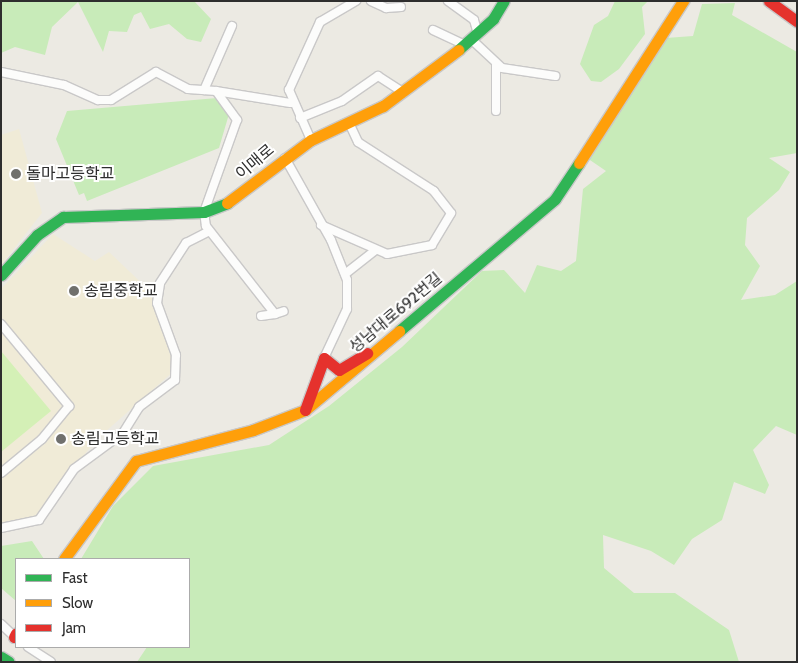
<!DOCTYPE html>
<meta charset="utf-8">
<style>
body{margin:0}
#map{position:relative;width:798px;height:663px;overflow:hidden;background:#eceae3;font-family:Cabin,"Noto Sans KR",sans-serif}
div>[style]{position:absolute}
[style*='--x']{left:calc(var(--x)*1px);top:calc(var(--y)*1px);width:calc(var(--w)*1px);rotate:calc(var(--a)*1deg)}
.education>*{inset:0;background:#f0ebd7}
.green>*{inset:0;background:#c8ebb9}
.pitch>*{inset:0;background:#d4f0b6}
.roads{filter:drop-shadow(1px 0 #c9c8c8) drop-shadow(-1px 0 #c9c8c8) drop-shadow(0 1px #c9c8c8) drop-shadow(0 -1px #c9c8c8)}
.street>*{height:8px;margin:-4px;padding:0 4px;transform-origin:4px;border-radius:4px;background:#fcfcfb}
.fast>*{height:11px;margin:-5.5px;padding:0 5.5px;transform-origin:5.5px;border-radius:5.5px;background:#30b455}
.slow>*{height:11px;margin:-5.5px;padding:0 5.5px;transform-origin:5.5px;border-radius:5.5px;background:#ff9f0a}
.jam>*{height:11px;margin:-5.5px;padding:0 5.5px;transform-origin:5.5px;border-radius:5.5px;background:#e5322d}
.dots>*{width:14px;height:14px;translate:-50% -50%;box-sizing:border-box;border:2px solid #fff;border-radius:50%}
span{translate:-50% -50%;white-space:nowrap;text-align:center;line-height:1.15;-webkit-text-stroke:4px #fff;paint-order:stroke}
.street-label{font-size:16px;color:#2e2e2e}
.poi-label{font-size:16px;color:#2e2e2e}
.left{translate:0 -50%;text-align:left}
.frame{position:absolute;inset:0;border:2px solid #2e2e2e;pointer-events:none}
.legend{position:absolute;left:15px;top:558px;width:175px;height:90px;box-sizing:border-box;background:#fff;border:1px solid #ababab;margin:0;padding:6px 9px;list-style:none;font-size:15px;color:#2e2e2e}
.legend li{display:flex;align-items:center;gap:10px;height:25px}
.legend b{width:25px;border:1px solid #ababab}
</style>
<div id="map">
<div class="education">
<i style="clip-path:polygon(19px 129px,42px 213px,1px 265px,1px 135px)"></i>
<i style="clip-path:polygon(53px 234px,95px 261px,109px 252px,150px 291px,175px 370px,96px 440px,36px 517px,1px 526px,1px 289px)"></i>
</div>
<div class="green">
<i style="clip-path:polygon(1px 1px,194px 1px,211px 19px,201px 42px,187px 39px,169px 24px,150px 29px,141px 12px,134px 15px,127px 32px,109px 31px,103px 52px,78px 2px,52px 27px,45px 55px,15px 47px,1px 53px)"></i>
<i style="clip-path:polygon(615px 1px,648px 1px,642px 7px,645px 34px,619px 69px,601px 82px,591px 81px,580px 64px,594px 25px,608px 16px)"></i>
<i style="clip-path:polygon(735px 3px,732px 15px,797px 52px,797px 153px,769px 158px,790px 172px,779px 190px,747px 218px,745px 245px,760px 266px,741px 300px,775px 295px,797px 281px,797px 435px,776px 426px,753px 450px,769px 485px,765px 494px,734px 482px,722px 520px,692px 539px,674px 565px,651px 551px,603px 535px,604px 568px,634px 593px,675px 593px,729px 630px,739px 662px,137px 662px,147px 647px,189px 647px,189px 559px,81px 559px,113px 506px,153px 466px,269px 445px,329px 406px,402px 347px,482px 271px,504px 270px,525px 293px,537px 265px,561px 271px,576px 261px,583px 189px,606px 171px,587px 158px,666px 38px,693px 36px,702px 4px)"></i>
<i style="clip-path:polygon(217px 98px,229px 114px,219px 148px,87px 201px,84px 193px,79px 195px,56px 139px,67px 111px)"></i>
<i style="clip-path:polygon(32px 541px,44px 559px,16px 559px,16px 601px,1px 588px,1px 546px)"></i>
</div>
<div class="pitch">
<i style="clip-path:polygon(1px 351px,51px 411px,1px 452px)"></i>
</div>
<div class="roads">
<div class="street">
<i style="--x:371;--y:1;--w:17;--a:25"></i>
<i style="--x:386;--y:8;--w:15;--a:-4"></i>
<i style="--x:448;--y:1;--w:32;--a:36"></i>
<i style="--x:474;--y:20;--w:15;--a:74"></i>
<i style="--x:433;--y:30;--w:35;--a:25"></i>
<i style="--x:471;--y:39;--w:42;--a:43.1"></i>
<i style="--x:502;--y:68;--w:54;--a:8.6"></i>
<i style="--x:1;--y:72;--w:64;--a:11.7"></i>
<i style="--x:64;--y:85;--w:37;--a:24"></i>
<i style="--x:98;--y:100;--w:13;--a:0"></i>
<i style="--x:111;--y:100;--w:53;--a:-31.9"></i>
<i style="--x:156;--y:72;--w:36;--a:28"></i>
<i style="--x:188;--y:89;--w:28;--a:4"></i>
<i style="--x:216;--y:91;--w:36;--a:54"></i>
<i style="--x:237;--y:120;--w:98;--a:109.7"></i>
<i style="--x:204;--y:212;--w:14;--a:82"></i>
<i style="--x:206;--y:226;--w:112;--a:51.9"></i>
<i style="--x:275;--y:314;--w:9;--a:-18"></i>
<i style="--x:204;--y:90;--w:70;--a:-66.4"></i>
<i style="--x:216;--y:91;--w:75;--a:9.2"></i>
<i style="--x:496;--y:111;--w:46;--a:-90"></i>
<i style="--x:300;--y:118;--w:45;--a:-22"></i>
<i style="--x:342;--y:101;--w:44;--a:-34.8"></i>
<i style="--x:378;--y:76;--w:31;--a:33"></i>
<i style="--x:311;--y:140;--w:55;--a:-113.7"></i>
<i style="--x:289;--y:90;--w:75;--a:-65.5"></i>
<i style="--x:320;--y:22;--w:42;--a:-30.3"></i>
<i style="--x:285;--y:158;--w:94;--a:60.7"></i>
<i style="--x:331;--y:240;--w:43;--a:68.2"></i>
<i style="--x:347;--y:280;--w:29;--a:90"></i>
<i style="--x:347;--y:309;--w:54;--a:115.1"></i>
<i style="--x:321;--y:225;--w:72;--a:23.7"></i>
<i style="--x:387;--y:254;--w:46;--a:-11.3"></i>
<i style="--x:432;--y:245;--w:37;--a:-59"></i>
<i style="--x:451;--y:213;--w:28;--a:-128"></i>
<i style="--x:434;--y:191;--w:90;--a:-147.2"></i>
<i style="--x:358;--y:142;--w:21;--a:-115"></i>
<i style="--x:345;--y:274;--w:37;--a:-38"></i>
<i style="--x:261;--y:316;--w:14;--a:-8"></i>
<i style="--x:1;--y:324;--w:107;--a:50.3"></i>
<i style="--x:69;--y:406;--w:43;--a:129.3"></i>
<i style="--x:42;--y:439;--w:53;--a:140.3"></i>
<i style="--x:1;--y:528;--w:39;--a:-12"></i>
<i style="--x:39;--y:520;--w:62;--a:-55.5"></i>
<i style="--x:74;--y:469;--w:61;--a:-36.3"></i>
<i style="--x:123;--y:433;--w:31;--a:-58"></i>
<i style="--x:139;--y:407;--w:45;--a:-36.9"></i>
<i style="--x:175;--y:380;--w:25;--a:-88"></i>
<i style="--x:176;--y:355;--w:55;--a:-110.1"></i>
<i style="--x:157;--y:303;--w:20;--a:-81"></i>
<i style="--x:160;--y:283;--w:48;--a:-57"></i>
<i style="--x:186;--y:243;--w:25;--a:-27"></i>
<i style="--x:1;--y:624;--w:21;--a:43"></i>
<i style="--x:28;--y:647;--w:27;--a:33"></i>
</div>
<div class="fast">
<i style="--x:458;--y:50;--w:47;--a:-41.5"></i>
<i style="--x:493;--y:19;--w:21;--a:-59"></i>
<i style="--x:1;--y:275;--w:54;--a:-48"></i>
<i style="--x:37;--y:235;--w:32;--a:-35"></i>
<i style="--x:63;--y:217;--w:141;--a:-2"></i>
<i style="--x:204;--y:212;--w:25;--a:-21"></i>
<i style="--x:399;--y:331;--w:204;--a:-40.2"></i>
<i style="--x:555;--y:199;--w:43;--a:-56.3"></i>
<i style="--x:1;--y:657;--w:9;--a:32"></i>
</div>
<div class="slow">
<i style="--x:579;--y:163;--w:193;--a:-57.3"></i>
<i style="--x:227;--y:203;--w:105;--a:-36.9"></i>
<i style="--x:311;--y:140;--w:80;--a:-25.3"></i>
<i style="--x:383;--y:106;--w:94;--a:-36.7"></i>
<i style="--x:64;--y:559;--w:122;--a:-53.7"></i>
<i style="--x:136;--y:461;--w:121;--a:-14.8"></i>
<i style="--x:253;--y:430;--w:56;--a:-21"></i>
<i style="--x:305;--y:410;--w:123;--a:-40"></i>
</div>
<div class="jam">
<i style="--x:769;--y:1;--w:34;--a:36"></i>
<i style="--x:305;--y:410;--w:55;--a:-69.9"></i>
<i style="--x:324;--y:358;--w:19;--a:39"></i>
<i style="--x:339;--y:370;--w:33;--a:-31"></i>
<i style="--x:14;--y:637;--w:4;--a:-63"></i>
</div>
</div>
<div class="dots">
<i style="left:16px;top:174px;background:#70706d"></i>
<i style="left:74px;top:291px;background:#70706d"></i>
<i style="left:61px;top:439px;background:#70706d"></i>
</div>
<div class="street-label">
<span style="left:255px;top:162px;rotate:-40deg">이매로</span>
<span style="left:396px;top:313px;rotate:-40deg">성남대로692번길</span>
</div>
<div class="poi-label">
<span class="left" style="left:26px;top:174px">돌마고등학교</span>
<span class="left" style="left:84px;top:291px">송림중학교</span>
<span class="left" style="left:71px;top:439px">송림고등학교</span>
</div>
<div class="frame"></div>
<ul class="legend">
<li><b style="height:6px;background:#30b455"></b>Fast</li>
<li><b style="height:6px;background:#ff9f0a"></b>Slow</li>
<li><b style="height:6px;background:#e5322d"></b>Jam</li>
</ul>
</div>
